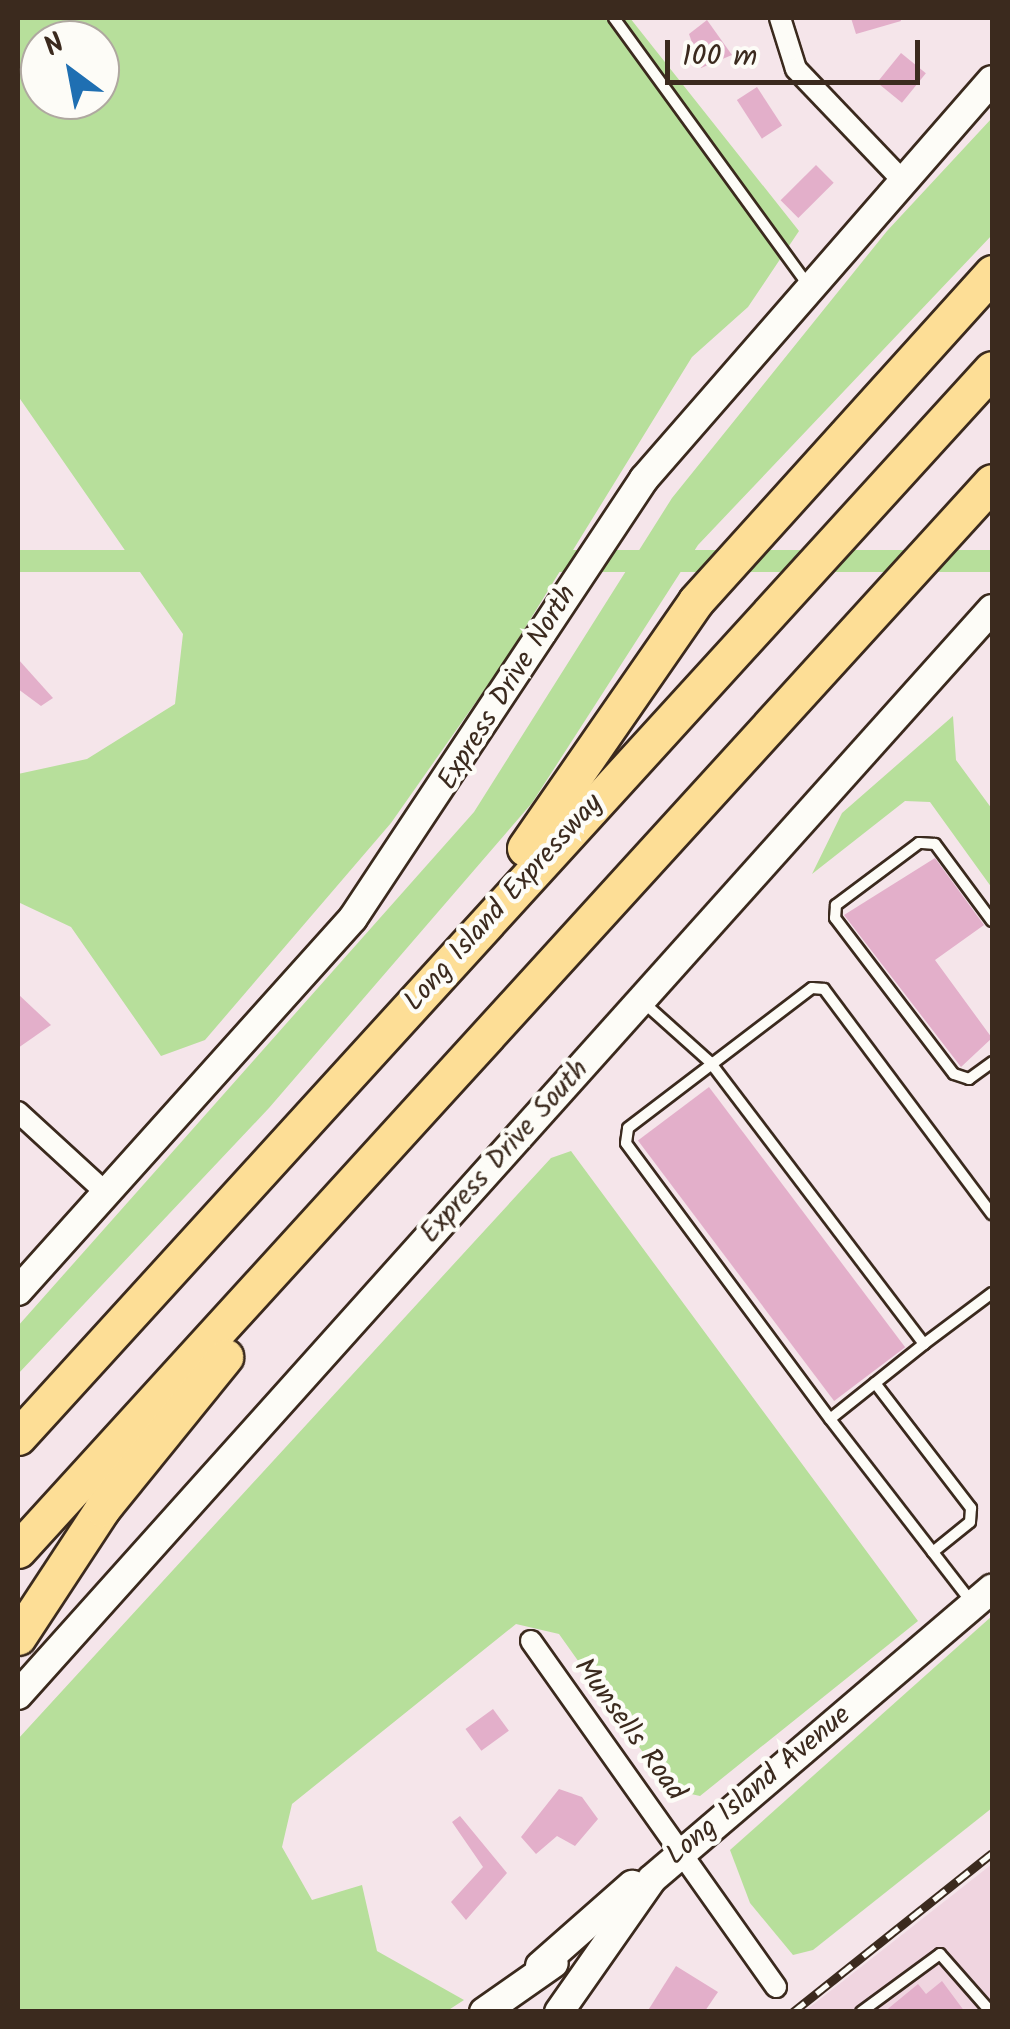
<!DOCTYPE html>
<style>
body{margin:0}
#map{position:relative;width:1010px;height:2029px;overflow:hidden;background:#f5e5ea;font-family:Kalam,sans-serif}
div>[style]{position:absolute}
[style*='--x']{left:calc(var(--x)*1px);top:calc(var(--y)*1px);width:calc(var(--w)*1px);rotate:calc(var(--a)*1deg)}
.built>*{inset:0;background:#f0d5e0}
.green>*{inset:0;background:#b7df9b;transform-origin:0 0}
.building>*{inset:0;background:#e3afca;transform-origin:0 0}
.roads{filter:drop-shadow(2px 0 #3b2a1e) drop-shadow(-2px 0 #3b2a1e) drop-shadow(0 2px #3b2a1e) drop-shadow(0 -2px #3b2a1e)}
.lane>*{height:10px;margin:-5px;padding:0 5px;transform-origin:5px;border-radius:5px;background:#fdfcf7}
.street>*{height:20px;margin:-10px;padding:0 10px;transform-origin:10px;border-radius:10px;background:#fdfcf7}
.secondary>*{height:28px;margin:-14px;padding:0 14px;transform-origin:14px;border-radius:14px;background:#fdfcf7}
.highway>*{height:35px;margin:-17.5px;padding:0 17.5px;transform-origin:17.5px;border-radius:17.5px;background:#fdde96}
.rail>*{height:9px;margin-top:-4.5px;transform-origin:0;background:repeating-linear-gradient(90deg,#fdfcf7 0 15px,#3b2a1e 0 30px);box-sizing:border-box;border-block:2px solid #3b2a1e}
span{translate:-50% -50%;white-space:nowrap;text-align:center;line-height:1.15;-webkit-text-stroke:9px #fdfcf7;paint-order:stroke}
.street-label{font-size:28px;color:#3b2a1e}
.frame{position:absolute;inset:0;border:20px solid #3b2a1e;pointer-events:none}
.north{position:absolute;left:20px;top:20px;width:100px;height:100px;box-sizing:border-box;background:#fdfcf7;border:2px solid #afa8a0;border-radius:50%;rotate:328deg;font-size:28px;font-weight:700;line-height:40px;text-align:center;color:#3b2a1e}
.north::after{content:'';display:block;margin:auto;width:35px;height:45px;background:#1f6fb2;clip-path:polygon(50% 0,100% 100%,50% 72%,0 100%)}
.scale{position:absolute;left:665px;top:40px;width:255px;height:45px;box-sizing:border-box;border:5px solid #3b2a1e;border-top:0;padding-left:12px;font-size:30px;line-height:35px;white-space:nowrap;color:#3b2a1e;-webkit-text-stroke:8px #fdfcf7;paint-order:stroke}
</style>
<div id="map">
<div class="built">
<i style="clip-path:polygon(992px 1864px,992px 2011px,805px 2011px)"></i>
</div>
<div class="green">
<i style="clip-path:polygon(evenodd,18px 18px,630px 18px,799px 231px,748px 307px,692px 357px,504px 662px,391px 823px,205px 1040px,161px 1056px,71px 927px,18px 902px,18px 774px,87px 759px,175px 704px,183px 634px,18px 396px,18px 18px,40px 40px,100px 40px,100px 100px,40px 100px,40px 40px)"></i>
<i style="clip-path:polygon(992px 118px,992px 235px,698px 545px,532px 803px,269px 1108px,18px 1374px,18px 1326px,474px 812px,672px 498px,887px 231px)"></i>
<i style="left:992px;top:550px;width:22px;height:1203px;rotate:90deg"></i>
<i style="clip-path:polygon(953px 716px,956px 760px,992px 809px,992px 888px,930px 802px,905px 801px,812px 874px,842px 813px)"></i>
<i style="clip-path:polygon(571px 1151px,918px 1621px,700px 1796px,669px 1789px,559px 1634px,516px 1624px,292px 1804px,282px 1847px,312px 1900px,362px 1885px,377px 1951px,464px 2000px,447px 2011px,18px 2011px,18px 1739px,551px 1158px)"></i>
<i style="clip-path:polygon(992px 1616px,992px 1808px,813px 1950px,793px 1955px,750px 1903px,730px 1850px)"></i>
</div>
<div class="building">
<i style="clip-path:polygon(851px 18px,900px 18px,901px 21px,856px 34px)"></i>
<i style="clip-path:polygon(707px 20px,732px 55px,701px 68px,689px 34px)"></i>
<i style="left:901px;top:53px;width:32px;height:38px;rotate:39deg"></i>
<i style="left:757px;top:87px;width:46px;height:24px;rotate:57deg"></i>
<i style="left:816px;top:165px;width:25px;height:50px;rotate:45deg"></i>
<i style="clip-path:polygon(18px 659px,53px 698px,41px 706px,18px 689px)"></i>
<i style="clip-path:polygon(935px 858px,984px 925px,935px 960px,992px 1038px,961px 1067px,844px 915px)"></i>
<i style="clip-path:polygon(18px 994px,51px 1025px,18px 1048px)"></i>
<i style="left:709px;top:1087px;width:326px;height:89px;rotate:53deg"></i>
<i style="left:493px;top:1709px;width:27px;height:34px;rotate:54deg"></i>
<i style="clip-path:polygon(559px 1789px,582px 1797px,598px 1819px,575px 1846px,557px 1836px,536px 1854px,521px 1837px)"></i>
<i style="clip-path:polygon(460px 1816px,507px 1873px,466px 1920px,451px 1902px,483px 1867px,452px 1822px)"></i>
<i style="clip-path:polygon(676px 1966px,718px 1992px,705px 2011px,647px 2012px)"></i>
<i style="clip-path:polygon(942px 1981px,965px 2012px,884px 2012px,918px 1984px,926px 1994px)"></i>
</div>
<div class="roads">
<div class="lane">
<i style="--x:614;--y:18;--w:329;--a:54"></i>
<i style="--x:992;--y:921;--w:96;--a:-126.5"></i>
<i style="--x:935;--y:844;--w:16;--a:-176"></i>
<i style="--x:919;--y:843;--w:104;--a:143.2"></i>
<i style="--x:836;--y:905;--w:13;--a:94"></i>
<i style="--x:835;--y:918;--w:196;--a:52.7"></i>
<i style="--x:954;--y:1074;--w:16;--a:18"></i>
<i style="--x:969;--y:1079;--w:29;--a:-36"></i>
<i style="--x:642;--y:1001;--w:91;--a:41.9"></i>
<i style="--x:710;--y:1062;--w:354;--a:52.8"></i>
<i style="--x:924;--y:1344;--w:85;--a:-36.9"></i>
<i style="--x:924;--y:1344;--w:120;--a:141.4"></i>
<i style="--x:830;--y:1419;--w:343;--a:-126.5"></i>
<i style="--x:626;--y:1143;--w:15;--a:-82"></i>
<i style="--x:628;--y:1128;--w:231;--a:-37.3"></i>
<i style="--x:812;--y:988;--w:12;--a:5"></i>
<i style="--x:824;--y:989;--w:281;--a:53.3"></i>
<i style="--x:875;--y:1383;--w:158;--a:52.5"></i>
<i style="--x:971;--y:1508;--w:14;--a:94"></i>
<i style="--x:970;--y:1522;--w:48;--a:141"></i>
<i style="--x:830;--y:1419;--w:234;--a:52.3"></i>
<i style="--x:861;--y:2012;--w:98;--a:-36.3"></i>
<i style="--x:940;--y:1954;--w:77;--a:48.7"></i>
</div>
<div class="street">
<i style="--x:780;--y:18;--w:53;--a:72.6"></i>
<i style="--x:796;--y:69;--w:152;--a:46.3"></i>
<i style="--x:18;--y:1112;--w:120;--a:42.6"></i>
<i style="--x:531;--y:1641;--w:424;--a:54.7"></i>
</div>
<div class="secondary">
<i style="--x:18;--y:1291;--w:501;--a:-48.07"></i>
<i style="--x:353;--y:918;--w:527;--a:-56.46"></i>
<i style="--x:644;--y:479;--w:529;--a:-48.91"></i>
<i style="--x:18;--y:1695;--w:1459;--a:-48.11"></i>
<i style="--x:540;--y:1966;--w:123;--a:-41.4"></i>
<i style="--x:484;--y:2012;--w:85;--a:-35"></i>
<i style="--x:559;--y:2012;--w:162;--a:-55"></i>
<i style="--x:652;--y:1879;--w:447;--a:-40.5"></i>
</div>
<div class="highway">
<i style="--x:525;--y:848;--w:300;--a:-55.3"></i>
<i style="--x:696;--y:601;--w:442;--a:-47.9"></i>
<i style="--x:18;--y:1437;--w:1445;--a:-47.64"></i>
<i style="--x:18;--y:1550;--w:1445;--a:-47.64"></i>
<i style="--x:18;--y:1637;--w:153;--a:-56.7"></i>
<i style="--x:102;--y:1509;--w:196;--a:-51"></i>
</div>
</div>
<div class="rail">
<i style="--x:793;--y:2012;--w:255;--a:-38.6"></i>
</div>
<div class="street-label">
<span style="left:508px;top:688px;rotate:-58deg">Express Drive North</span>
<span style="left:504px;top:903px;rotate:-48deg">Long Island Expressway</span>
<span style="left:505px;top:1152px;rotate:-48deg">Express Drive South</span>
<span style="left:629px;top:1730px;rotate:54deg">Munsells Road</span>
<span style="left:759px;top:1786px;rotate:-40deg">Long Island Avenue</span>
</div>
<div class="frame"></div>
<div class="north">N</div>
<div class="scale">100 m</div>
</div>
